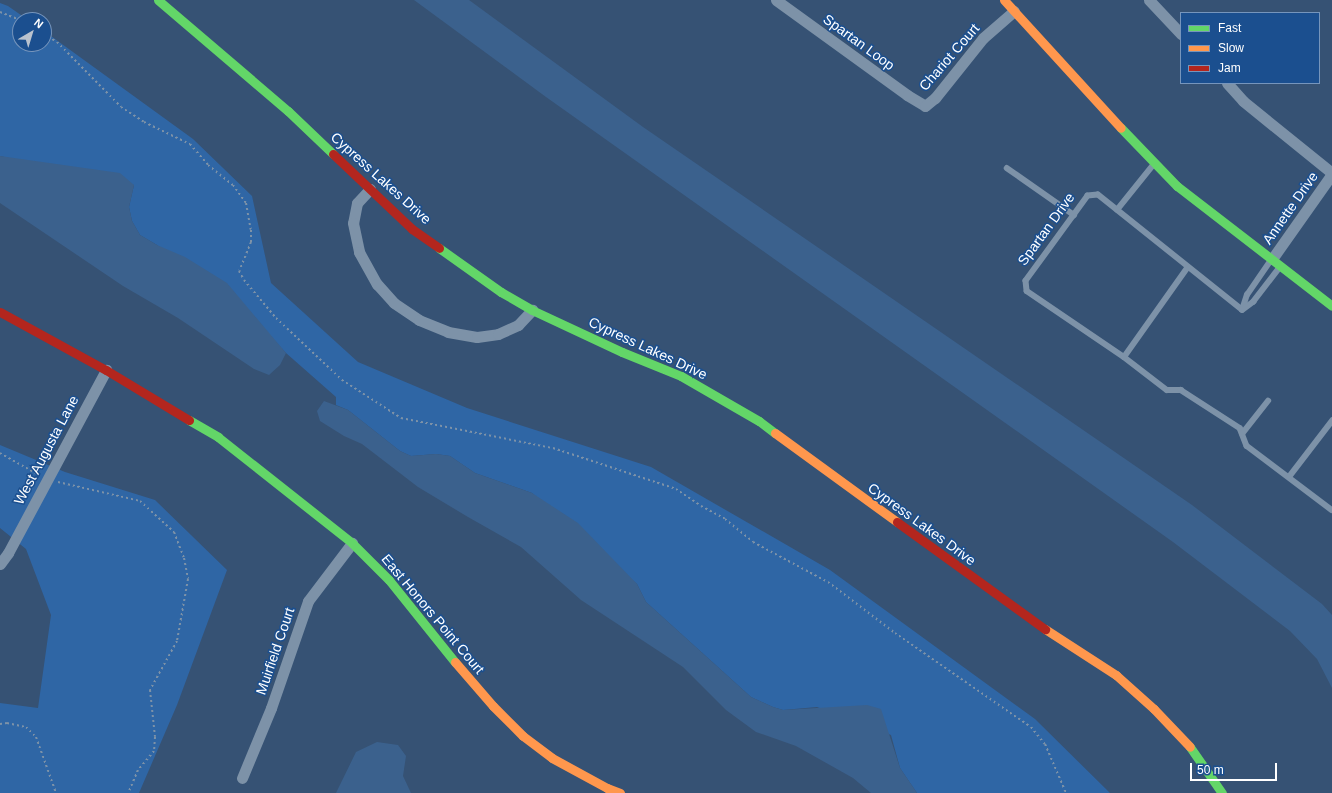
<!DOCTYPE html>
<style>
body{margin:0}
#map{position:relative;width:1332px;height:793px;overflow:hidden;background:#365274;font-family:Helvetica,sans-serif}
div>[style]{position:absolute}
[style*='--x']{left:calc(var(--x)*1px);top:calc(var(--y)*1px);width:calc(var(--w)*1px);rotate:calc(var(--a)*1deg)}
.green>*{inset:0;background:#2f66a5}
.water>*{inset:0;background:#3b618d}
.path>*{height:2px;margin-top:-1px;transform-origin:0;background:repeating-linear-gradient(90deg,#7d92a8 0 2px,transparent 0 5px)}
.lane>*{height:5.5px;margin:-2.75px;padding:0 2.75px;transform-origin:2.75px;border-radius:2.75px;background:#7d92a8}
.street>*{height:11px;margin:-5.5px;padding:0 5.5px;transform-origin:5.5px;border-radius:5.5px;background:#7d92a8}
.fast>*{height:9px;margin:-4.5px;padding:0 4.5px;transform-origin:4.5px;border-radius:4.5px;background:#63d668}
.slow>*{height:9px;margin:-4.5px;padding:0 4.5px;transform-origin:4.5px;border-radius:4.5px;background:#ff974d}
.jam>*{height:9px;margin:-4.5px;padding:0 4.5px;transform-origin:4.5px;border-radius:4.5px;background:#b3261e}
span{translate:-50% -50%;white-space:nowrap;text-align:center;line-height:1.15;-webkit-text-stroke:3px #1b4f8f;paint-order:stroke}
.street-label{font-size:14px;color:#fff}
.legend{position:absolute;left:1180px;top:12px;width:140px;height:72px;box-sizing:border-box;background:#1b4f8f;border:1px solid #7695bc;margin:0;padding:5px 7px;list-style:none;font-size:12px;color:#fff}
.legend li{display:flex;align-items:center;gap:8px;height:20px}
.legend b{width:20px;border:1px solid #7695bc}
.north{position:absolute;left:12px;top:12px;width:40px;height:40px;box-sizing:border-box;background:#1b4f8f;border:1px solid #7695bc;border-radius:50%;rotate:38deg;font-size:11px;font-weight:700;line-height:16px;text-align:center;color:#fff}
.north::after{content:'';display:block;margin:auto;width:14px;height:18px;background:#b9c2ce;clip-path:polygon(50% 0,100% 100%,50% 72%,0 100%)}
.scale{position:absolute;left:1190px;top:763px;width:87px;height:18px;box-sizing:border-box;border:2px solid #fff;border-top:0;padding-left:5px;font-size:12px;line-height:14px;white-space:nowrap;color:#fff;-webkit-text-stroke:3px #1b4f8f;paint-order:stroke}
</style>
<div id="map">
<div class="green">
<i style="clip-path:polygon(0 3px,8px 6px,28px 20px,20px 20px,20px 44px,44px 44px,44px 31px,193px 139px,252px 196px,271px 283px,358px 362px,467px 408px,651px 467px,830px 570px,1035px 719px,1110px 793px,917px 793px,900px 768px,891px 735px,817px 707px,783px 710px,773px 707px,751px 697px,646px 602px,637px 584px,532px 493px,475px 473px,450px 456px,436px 454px,411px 456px,400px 451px,348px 410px,336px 405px,336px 397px,286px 353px,263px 328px,157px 245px,140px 235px,132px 221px,129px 207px,134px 185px,0 156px)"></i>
<i style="clip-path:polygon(0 445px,65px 472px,155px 500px,227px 570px,177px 705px,139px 793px,0 793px,0 703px,38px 708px,51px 615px,26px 549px,0 528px)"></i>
</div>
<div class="water">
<i style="clip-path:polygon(414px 0,469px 0,643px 127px,1192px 505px,1322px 604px,1332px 615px,1332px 688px,1317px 659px,1290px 631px,1173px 542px,546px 97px)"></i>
<i style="clip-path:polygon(0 156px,120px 173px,134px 185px,129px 207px,132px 221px,140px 235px,157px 245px,185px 257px,227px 283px,286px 353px,280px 365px,269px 375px,254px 369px,178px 318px,123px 286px,0 203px)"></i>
<i style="clip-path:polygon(324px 401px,348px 410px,400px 451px,411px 456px,436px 454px,450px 456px,475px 473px,532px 493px,578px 523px,637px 584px,646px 602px,751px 697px,773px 707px,783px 710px,867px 705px,881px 709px,900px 768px,917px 793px,871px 793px,853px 778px,796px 746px,756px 732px,726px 710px,683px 667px,581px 600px,521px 547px,468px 517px,418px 487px,362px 444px,344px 436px,320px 421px,317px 411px)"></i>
<i style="clip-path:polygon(377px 742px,398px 745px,406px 756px,403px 776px,411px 793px,336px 793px,356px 752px)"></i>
</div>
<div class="path">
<i style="--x:0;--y:12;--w:22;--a:22"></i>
<i style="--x:44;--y:34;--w:15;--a:32"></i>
<i style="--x:57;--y:42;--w:91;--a:45.4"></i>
<i style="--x:121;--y:107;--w:27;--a:33"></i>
<i style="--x:144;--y:122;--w:51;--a:25.6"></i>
<i style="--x:190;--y:144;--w:28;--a:49"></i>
<i style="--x:208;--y:165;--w:32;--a:39"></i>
<i style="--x:233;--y:185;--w:22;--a:54"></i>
<i style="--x:246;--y:203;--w:27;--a:80"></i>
<i style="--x:251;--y:230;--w:12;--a:90"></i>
<i style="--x:251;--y:242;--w:31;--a:112"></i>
<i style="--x:239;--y:271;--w:10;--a:61"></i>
<i style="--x:244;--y:280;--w:50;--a:49.9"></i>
<i style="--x:276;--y:318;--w:91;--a:43.2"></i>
<i style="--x:342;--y:380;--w:70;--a:32.8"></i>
<i style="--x:401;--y:418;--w:155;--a:11.2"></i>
<i style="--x:553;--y:448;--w:130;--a:18.4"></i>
<i style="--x:676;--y:489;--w:30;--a:34"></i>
<i style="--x:701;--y:506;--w:27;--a:28"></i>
<i style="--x:725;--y:519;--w:36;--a:39"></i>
<i style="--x:753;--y:542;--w:85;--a:28.1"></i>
<i style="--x:828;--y:582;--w:84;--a:37.3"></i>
<i style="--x:895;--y:633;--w:165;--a:34.7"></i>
<i style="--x:1031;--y:727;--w:22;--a:51"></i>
<i style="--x:1045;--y:744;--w:53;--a:66.8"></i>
<i style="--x:0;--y:453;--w:43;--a:29.6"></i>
<i style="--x:58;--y:482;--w:84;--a:13"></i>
<i style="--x:140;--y:501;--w:46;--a:42.4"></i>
<i style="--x:174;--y:532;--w:28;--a:69"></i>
<i style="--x:184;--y:558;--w:21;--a:79"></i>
<i style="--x:188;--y:579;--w:63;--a:100.1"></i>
<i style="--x:177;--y:641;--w:56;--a:118.9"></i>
<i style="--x:150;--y:690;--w:47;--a:83.9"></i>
<i style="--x:155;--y:737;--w:14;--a:94"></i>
<i style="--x:154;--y:751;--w:25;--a:130"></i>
<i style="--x:138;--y:770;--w:25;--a:113"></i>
<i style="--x:0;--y:724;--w:7;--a:-8"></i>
<i style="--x:7;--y:723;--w:19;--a:12"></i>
<i style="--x:26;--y:727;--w:14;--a:45"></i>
<i style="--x:36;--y:737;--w:59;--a:70.3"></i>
</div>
<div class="lane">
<i style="--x:1007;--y:168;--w:82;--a:35"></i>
<i style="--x:1117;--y:210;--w:58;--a:-51.3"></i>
<i style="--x:1242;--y:310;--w:184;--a:-141.4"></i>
<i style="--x:1098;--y:195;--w:10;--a:174"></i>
<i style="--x:1088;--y:196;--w:105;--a:126.1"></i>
<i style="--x:1026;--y:281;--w:10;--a:84"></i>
<i style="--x:1027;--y:291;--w:117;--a:34.2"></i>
<i style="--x:1124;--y:357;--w:54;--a:37.5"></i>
<i style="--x:1167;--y:390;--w:14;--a:0"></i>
<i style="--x:1181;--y:390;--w:70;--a:32.8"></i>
<i style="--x:1240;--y:428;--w:19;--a:69"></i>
<i style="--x:1247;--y:446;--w:106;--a:37"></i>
<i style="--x:1242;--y:310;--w:16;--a:-72"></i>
<i style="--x:1247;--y:295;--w:42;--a:-55.6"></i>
<i style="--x:1242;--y:310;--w:14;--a:-36"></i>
<i style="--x:1253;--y:302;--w:44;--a:-52.4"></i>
<i style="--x:1124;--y:357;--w:110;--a:-54.6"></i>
<i style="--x:1242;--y:434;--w:42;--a:-51.8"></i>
<i style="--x:1289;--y:477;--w:71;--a:-52.5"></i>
</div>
<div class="street">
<i style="--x:776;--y:0;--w:162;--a:35.9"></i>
<i style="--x:907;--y:95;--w:21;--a:31"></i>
<i style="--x:925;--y:106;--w:13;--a:-39"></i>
<i style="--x:935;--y:98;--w:77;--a:-51.3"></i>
<i style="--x:983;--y:38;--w:41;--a:-41.1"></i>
<i style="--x:1149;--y:0;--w:47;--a:46.7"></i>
<i style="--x:1227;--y:83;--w:24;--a:48"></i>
<i style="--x:1243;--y:101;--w:114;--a:39"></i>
<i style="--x:370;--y:189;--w:19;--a:133"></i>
<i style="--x:357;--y:203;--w:20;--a:101"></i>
<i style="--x:353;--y:223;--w:30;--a:78"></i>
<i style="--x:359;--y:252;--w:37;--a:61"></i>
<i style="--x:377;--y:284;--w:25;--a:48"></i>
<i style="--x:394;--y:303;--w:30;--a:34"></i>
<i style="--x:419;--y:320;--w:31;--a:22"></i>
<i style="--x:448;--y:332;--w:29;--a:10"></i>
<i style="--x:477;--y:337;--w:21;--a:-8"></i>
<i style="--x:498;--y:334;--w:22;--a:-24"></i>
<i style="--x:518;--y:325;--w:21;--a:-47"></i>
<i style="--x:1272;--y:259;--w:104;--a:-54.8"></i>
<i style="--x:0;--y:564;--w:14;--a:-54"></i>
<i style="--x:8;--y:553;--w:208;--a:-61.8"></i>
<i style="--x:242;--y:778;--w:76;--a:-67.5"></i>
<i style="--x:271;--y:708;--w:113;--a:-70.9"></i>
<i style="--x:308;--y:601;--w:73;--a:-52.8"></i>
</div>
<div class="fast">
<i style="--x:158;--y:0;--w:171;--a:40.5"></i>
<i style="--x:288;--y:111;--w:62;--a:43.7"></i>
<i style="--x:1121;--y:128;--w:81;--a:46"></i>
<i style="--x:1177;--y:186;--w:196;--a:37.7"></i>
<i style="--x:439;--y:248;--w:76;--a:35.4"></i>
<i style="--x:501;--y:292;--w:36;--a:30"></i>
<i style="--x:532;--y:310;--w:99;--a:25"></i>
<i style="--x:622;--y:352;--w:64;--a:22.1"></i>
<i style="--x:681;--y:376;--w:90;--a:30"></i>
<i style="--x:759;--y:421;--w:20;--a:37"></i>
<i style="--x:189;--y:420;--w:34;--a:30"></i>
<i style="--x:218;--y:437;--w:171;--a:38.3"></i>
<i style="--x:352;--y:543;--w:52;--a:45"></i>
<i style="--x:389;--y:580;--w:105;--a:51.2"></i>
<i style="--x:1190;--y:747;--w:56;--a:55.2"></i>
</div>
<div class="slow">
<i style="--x:1004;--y:0;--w:173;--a:47.6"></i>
<i style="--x:775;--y:433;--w:151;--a:36.1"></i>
<i style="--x:1045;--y:629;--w:85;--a:32.9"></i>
<i style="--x:1116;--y:675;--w:51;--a:41.8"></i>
<i style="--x:1154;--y:709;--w:52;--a:46.5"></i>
<i style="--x:455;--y:662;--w:58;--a:49.2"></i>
<i style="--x:493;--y:706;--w:42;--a:45"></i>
<i style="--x:523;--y:736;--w:36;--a:37"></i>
<i style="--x:552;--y:758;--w:63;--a:28.6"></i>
<i style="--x:607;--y:788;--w:14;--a:21"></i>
</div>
<div class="jam">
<i style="--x:333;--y:154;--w:109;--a:43.5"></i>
<i style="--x:412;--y:229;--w:33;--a:35"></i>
<i style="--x:0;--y:312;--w:121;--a:28.7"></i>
<i style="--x:106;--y:370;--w:97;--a:31.1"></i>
<i style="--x:897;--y:522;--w:183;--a:35.9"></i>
</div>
<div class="street-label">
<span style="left:859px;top:42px;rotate:36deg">Spartan Loop</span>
<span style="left:949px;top:57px;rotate:-49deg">Chariot Court</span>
<span style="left:381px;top:178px;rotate:42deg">Cypress Lakes Drive</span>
<span style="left:1290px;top:208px;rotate:-55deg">Annette Drive</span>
<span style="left:1046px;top:229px;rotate:-54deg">Spartan Drive</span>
<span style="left:648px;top:348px;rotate:25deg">Cypress Lakes Drive</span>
<span style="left:46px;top:450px;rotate:-62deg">West Augusta Lane</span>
<span style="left:922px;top:524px;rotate:36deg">Cypress Lakes Drive</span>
<span style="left:433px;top:614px;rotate:50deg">East Honors Point Court</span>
<span style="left:275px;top:651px;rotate:-71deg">Muirfield Court</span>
</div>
<ul class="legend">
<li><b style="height:5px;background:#63d668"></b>Fast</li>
<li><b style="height:5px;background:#ff974d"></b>Slow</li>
<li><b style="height:5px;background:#b3261e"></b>Jam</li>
</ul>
<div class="north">N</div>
<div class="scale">50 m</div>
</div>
